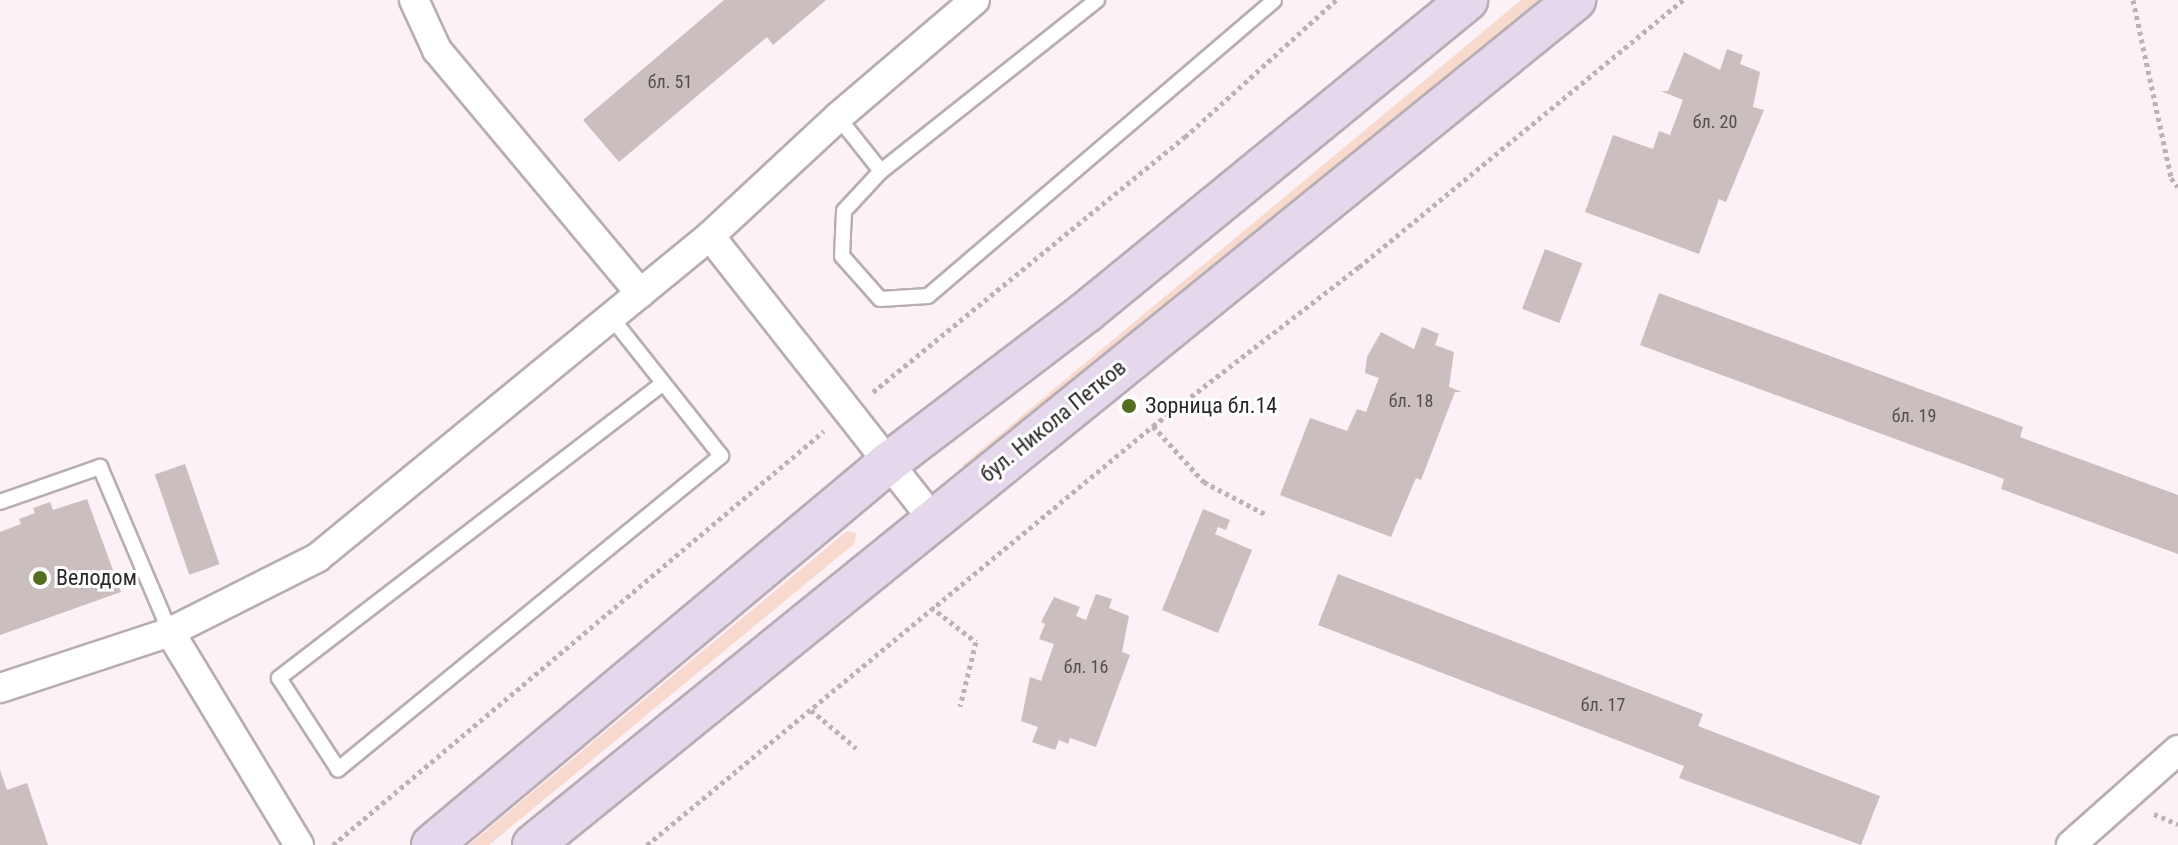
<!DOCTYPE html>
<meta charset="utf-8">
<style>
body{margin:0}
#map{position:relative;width:2178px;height:845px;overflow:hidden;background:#fcf1f7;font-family:"Roboto Condensed",sans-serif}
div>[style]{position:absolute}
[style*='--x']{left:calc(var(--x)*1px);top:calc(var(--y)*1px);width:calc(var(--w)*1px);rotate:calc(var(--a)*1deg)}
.green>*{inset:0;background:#f7d9ce}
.building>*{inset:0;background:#cabebf;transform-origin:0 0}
.path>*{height:5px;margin-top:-2.5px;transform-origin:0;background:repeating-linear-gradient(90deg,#bbb2b7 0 4px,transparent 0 8px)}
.roads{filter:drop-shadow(2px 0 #b8adb3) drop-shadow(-2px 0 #b8adb3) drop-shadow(0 2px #b8adb3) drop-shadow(0 -2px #b8adb3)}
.lane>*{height:14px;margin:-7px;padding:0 7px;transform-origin:7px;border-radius:7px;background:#fff}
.street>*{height:28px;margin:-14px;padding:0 14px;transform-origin:14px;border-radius:14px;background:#fff}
.secondary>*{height:40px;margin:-20px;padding:0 20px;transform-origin:20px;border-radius:20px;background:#e5d7ec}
.dots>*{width:22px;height:22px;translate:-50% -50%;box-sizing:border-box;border:4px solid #fff;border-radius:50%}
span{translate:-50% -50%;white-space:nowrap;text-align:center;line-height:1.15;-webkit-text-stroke:6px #fff;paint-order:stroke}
.number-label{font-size:18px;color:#544e4f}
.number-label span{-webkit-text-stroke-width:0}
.poi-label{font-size:22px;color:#2c282a}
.left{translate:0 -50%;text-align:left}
.street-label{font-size:22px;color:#2c282a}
</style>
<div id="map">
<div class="green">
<i style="clip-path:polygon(1521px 0,1556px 0,963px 475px,963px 465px)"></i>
<i style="clip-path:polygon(847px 531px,856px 533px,855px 543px,489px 845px,469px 845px)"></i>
</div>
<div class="building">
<i style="clip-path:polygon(724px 0,826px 0,773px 45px,767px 37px,619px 162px,583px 120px)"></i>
<i style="clip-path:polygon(1727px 49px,1743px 55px,1740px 64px,1760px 72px,1753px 107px,1764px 110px,1726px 202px,1719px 199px,1699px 254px,1585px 212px,1613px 135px,1653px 149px,1659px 131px,1670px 135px,1683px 100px,1661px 91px,1668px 91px,1684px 52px,1720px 70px)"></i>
<i style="left:1545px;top:249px;width:40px;height:64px;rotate:21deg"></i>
<i style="clip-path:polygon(1659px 293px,2023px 427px,2020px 437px,2178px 495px,2178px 554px,2001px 489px,2004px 479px,1640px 345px)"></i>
<i style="clip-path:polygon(1422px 327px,1439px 334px,1435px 345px,1454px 352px,1449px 387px,1462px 392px,1455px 392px,1421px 480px,1416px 478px,1391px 537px,1280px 495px,1310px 418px,1347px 431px,1357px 409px,1366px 412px,1379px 378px,1365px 373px,1367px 357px,1381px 332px,1414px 349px)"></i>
<i style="left:185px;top:464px;width:106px;height:32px;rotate:71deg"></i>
<i style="clip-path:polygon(87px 499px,121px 592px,0 635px,0 532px,21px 524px,19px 519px,35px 513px,33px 508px,50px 502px,53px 510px)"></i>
<i style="clip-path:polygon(1203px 509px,1230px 520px,1226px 530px,1218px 527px,1215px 534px,1252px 550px,1218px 633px,1162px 610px)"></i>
<i style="clip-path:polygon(1338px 574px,1703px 714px,1698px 726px,1880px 796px,1861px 845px,1679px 778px,1684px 766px,1318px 625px)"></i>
<i style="clip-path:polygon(1096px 594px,1112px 599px,1109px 608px,1129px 616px,1122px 652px,1130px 655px,1096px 747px,1070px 738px,1068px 744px,1059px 740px,1055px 750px,1032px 742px,1038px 727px,1021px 721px,1030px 677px,1041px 681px,1054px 644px,1039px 639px,1045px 624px,1041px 622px,1054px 597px,1080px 607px,1076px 616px,1086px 620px)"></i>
<i style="clip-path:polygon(0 770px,7px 790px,27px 783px,48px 845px,0 845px)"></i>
</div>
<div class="path">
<i style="--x:2133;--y:0;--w:182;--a:77.9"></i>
<i style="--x:2171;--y:178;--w:11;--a:52"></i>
<i style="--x:873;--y:392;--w:403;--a:-39.3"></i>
<i style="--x:1185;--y:137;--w:204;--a:-42.2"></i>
<i style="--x:1153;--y:426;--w:76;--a:47.7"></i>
<i style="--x:1204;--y:482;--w:69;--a:27.7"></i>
<i style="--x:931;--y:607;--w:57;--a:37.9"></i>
<i style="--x:976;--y:642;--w:66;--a:104"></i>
<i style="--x:811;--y:710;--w:59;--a:40.2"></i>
<i style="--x:2154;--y:814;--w:26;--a:23"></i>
<i style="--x:333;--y:845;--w:642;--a:-40.14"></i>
<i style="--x:647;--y:845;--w:657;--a:-39.63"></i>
<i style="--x:1153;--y:426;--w:260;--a:-37.7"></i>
<i style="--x:1359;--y:267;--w:420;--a:-39.5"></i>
</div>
<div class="roads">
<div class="lane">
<i style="--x:1097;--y:0;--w:275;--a:141.6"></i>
<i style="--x:881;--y:171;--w:54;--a:132.8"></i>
<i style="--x:844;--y:211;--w:45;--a:92.5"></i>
<i style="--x:842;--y:256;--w:57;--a:48.5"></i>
<i style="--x:880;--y:299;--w:48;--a:-3.6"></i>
<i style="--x:928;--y:296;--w:455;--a:-40.5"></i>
<i style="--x:838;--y:117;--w:69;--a:51.5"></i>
<i style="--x:611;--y:317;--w:177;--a:51.6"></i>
<i style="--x:721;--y:456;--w:495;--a:140.7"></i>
<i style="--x:338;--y:769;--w:108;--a:-123"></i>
<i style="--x:279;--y:678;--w:481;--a:-37.5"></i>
<i style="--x:0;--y:502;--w:106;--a:-19.3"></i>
<i style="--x:100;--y:467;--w:179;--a:67"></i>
</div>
<div class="street">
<i style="--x:414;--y:0;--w:55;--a:65.3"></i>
<i style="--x:437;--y:50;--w:317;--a:50.1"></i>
<i style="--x:710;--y:236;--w:175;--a:-42.9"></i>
<i style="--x:838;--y:117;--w:180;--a:-40.5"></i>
<i style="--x:0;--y:688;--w:179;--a:-18.2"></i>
<i style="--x:299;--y:845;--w:249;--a:-121.2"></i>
<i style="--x:170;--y:632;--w:165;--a:-26.7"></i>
<i style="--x:317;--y:558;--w:508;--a:-39.33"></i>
<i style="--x:710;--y:236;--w:359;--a:51.8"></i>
<i style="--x:2071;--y:845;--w:143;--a:-41.6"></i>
</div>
<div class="secondary">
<i style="--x:432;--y:845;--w:595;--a:-39.95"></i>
<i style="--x:888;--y:463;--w:248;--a:-37.3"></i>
<i style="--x:1085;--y:313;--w:494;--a:-39.3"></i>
<i style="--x:533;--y:845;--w:1342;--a:-39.04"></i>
</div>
</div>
<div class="dots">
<i style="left:1129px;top:406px;background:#536e21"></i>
<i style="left:40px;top:578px;background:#536e21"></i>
</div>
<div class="number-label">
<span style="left:670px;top:82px">бл. 51</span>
<span style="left:1715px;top:122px">бл. 20</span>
<span style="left:1411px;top:401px">бл. 18</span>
<span style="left:1914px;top:416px">бл. 19</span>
<span style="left:1086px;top:667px">бл. 16</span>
<span style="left:1603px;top:705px">бл. 17</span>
</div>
<div class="poi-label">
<span class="left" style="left:1145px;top:406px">Зорница бл.14</span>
<span class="left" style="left:56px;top:578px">Велодом</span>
</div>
<div class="street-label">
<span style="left:1053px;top:421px;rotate:-39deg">бул. Никола Петков</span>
</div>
</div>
